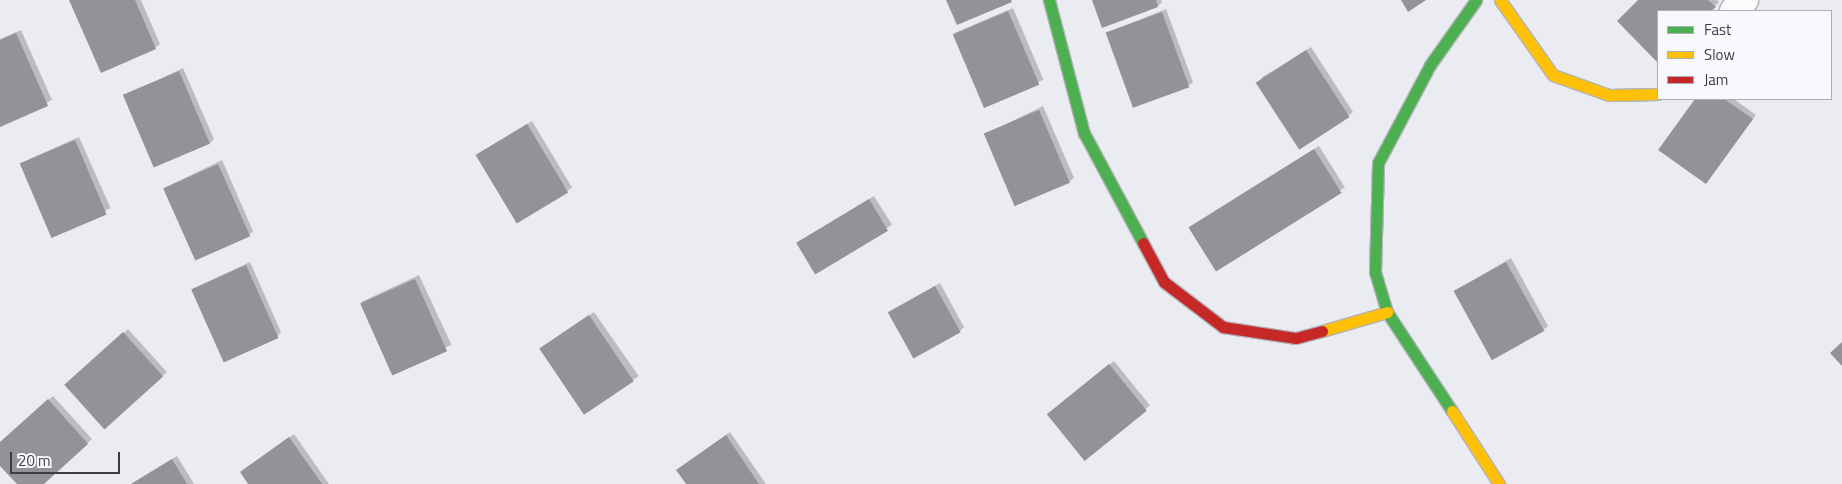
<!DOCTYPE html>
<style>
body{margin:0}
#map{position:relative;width:1842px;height:484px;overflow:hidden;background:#eaecf2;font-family:"Titillium Web",sans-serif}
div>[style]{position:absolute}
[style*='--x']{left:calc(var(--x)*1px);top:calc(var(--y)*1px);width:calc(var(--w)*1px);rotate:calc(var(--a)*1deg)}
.shadow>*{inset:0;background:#0003;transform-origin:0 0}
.building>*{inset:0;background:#939296;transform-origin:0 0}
.roads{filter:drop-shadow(1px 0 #b1b3b7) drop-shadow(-1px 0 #b1b3b7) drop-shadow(0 1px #b1b3b7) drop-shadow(0 -1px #b1b3b7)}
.street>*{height:28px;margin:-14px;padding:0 14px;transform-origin:14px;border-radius:14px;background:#fcfcfd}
.fast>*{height:11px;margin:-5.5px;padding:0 5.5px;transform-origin:5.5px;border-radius:5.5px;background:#4caf50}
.slow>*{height:11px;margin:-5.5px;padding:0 5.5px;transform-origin:5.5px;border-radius:5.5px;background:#ffc107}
.jam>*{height:11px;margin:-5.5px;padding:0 5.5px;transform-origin:5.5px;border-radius:5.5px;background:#c62828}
span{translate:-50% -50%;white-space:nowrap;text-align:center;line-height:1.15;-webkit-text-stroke:5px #f7f9fd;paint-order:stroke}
.legend{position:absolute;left:1657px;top:10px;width:175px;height:90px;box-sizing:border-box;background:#f7f9fd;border:1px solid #acaeb2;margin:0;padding:6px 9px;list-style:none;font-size:15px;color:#3b3d41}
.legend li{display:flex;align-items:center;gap:10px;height:25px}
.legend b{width:25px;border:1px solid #acaeb2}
.scale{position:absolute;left:10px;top:452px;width:110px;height:22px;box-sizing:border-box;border:2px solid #3b3d41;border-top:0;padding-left:6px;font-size:15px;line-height:18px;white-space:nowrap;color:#3b3d41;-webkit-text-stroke:4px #f7f9fd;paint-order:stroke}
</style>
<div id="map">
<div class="shadow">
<i style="clip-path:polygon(71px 0,141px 0,160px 44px,155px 48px)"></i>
<i style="clip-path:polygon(1094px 0,1161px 0,1162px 2px,1158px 6px)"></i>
<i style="clip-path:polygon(1640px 0,1717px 0,1719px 2px,1710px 11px,1658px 11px,1658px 61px,1618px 21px)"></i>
<i style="left:1013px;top:8px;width:78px;height:65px;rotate:67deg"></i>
<i style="clip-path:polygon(1166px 9px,1193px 82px,1188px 86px,1107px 33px)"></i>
<i style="clip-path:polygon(21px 30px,52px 100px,0 126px,0 39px)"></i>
<i style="clip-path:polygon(1311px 47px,1353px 112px,1348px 116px,1261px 78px)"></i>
<i style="clip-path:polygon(183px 68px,214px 139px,210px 143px,125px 96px)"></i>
<i style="clip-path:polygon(1696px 99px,1734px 99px,1756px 115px,1706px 183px,1660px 149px)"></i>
<i style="clip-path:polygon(1043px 106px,1074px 178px,1069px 182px,986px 134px)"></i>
<i style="left:532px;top:121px;width:78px;height:65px;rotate:59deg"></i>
<i style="left:79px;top:137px;width:78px;height:64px;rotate:66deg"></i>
<i style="left:1319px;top:146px;width:49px;height:153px;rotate:58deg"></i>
<i style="clip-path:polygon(222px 160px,253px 231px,249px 235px,164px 188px)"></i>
<i style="left:874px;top:196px;width:34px;height:89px;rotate:58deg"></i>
<i style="clip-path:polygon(1511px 258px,1548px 326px,1543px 330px,1455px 291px)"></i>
<i style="clip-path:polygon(250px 262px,281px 332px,277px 337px,192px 289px)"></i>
<i style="left:419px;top:275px;width:77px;height:64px;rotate:65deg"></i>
<i style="clip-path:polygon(940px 283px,964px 327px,960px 331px,889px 313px)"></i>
<i style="left:594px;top:312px;width:78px;height:65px;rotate:55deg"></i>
<i style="left:128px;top:329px;width:58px;height:78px;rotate:48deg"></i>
<i style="left:1114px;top:361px;width:57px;height:79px;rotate:51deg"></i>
<i style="clip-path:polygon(53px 396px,92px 439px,42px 484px,18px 484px,0 464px,0 443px)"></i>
<i style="clip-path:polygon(730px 432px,766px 484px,688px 484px,678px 470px)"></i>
<i style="clip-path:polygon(294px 434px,329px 484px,250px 484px,241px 472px)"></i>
<i style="clip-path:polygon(177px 456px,194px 484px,131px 484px)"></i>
</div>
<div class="building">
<i style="clip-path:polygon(69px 0,135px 0,156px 49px,101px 73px)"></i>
<i style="clip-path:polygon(946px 0,1011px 0,1012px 2px,957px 25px)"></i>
<i style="clip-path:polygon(1092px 0,1156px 0,1158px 7px,1102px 28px)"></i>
<i style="clip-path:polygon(1401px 0,1426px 0,1408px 12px)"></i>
<i style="clip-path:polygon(1638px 0,1708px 0,1716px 7px,1711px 11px,1658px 11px,1658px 63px,1617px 21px)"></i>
<i style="left:1008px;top:11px;width:80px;height:60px;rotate:67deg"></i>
<i style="left:1162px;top:12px;width:80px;height:60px;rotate:70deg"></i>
<i style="clip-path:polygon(16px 33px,48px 106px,0 127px,0 40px)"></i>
<i style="left:1306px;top:50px;width:80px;height:60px;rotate:57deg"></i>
<i style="left:179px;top:71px;width:79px;height:61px;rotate:67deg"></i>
<i style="clip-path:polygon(1695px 99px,1724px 99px,1753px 119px,1706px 184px,1658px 150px)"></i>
<i style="left:1039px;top:110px;width:79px;height:60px;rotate:67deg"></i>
<i style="left:527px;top:124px;width:80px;height:60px;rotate:59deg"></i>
<i style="left:75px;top:140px;width:81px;height:60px;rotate:67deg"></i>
<i style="left:1314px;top:149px;width:52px;height:148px;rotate:58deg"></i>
<i style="left:218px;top:164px;width:79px;height:60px;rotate:66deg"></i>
<i style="left:869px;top:199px;width:37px;height:85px;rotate:59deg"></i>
<i style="left:1506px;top:262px;width:79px;height:60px;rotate:61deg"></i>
<i style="left:246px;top:265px;width:80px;height:60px;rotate:66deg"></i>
<i style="left:415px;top:279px;width:79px;height:60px;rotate:66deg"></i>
<i style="left:935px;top:286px;width:53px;height:54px;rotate:61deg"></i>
<i style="left:589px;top:315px;width:80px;height:60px;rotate:56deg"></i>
<i style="left:123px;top:332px;width:60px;height:79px;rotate:48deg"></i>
<i style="clip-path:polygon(1842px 342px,1842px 366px,1830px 353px)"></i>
<i style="left:1109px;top:364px;width:60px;height:80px;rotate:51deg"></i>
<i style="clip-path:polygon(48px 399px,88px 444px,44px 484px,17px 484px,0 466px,0 442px)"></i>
<i style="clip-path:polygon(726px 435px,759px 484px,686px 484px,676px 470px)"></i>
<i style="clip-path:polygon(289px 437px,322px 484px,248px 484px,240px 472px)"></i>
<i style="clip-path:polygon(172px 459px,187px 484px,131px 484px)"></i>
</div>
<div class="roads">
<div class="street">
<i style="--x:1734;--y:11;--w:15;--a:-48"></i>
</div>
<div class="fast">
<i style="--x:1049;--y:0;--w:138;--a:75.3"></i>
<i style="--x:1084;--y:133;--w:125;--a:61.8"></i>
<i style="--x:1452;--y:411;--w:118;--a:-123.3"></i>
<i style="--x:1387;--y:312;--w:42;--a:-106.7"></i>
<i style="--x:1375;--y:272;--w:109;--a:-88.4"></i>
<i style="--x:1378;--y:163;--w:111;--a:-62"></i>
<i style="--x:1430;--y:65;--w:80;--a:-54.7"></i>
</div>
<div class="slow">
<i style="--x:1500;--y:0;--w:92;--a:54.8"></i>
<i style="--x:1553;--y:75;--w:59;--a:19.7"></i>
<i style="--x:1609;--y:95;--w:49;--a:-1.2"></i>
<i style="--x:1322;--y:331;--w:68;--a:-16.3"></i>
<i style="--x:1452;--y:411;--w:87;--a:57.2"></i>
</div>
<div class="jam">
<i style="--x:1143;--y:243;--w:44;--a:61.7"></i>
<i style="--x:1164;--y:282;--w:74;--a:37.3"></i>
<i style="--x:1223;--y:327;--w:74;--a:8.6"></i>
<i style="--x:1296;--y:338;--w:27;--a:-15"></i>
</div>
</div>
<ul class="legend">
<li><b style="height:6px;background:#4caf50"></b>Fast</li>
<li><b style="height:6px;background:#ffc107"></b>Slow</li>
<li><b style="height:6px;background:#c62828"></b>Jam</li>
</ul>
<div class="scale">20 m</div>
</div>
